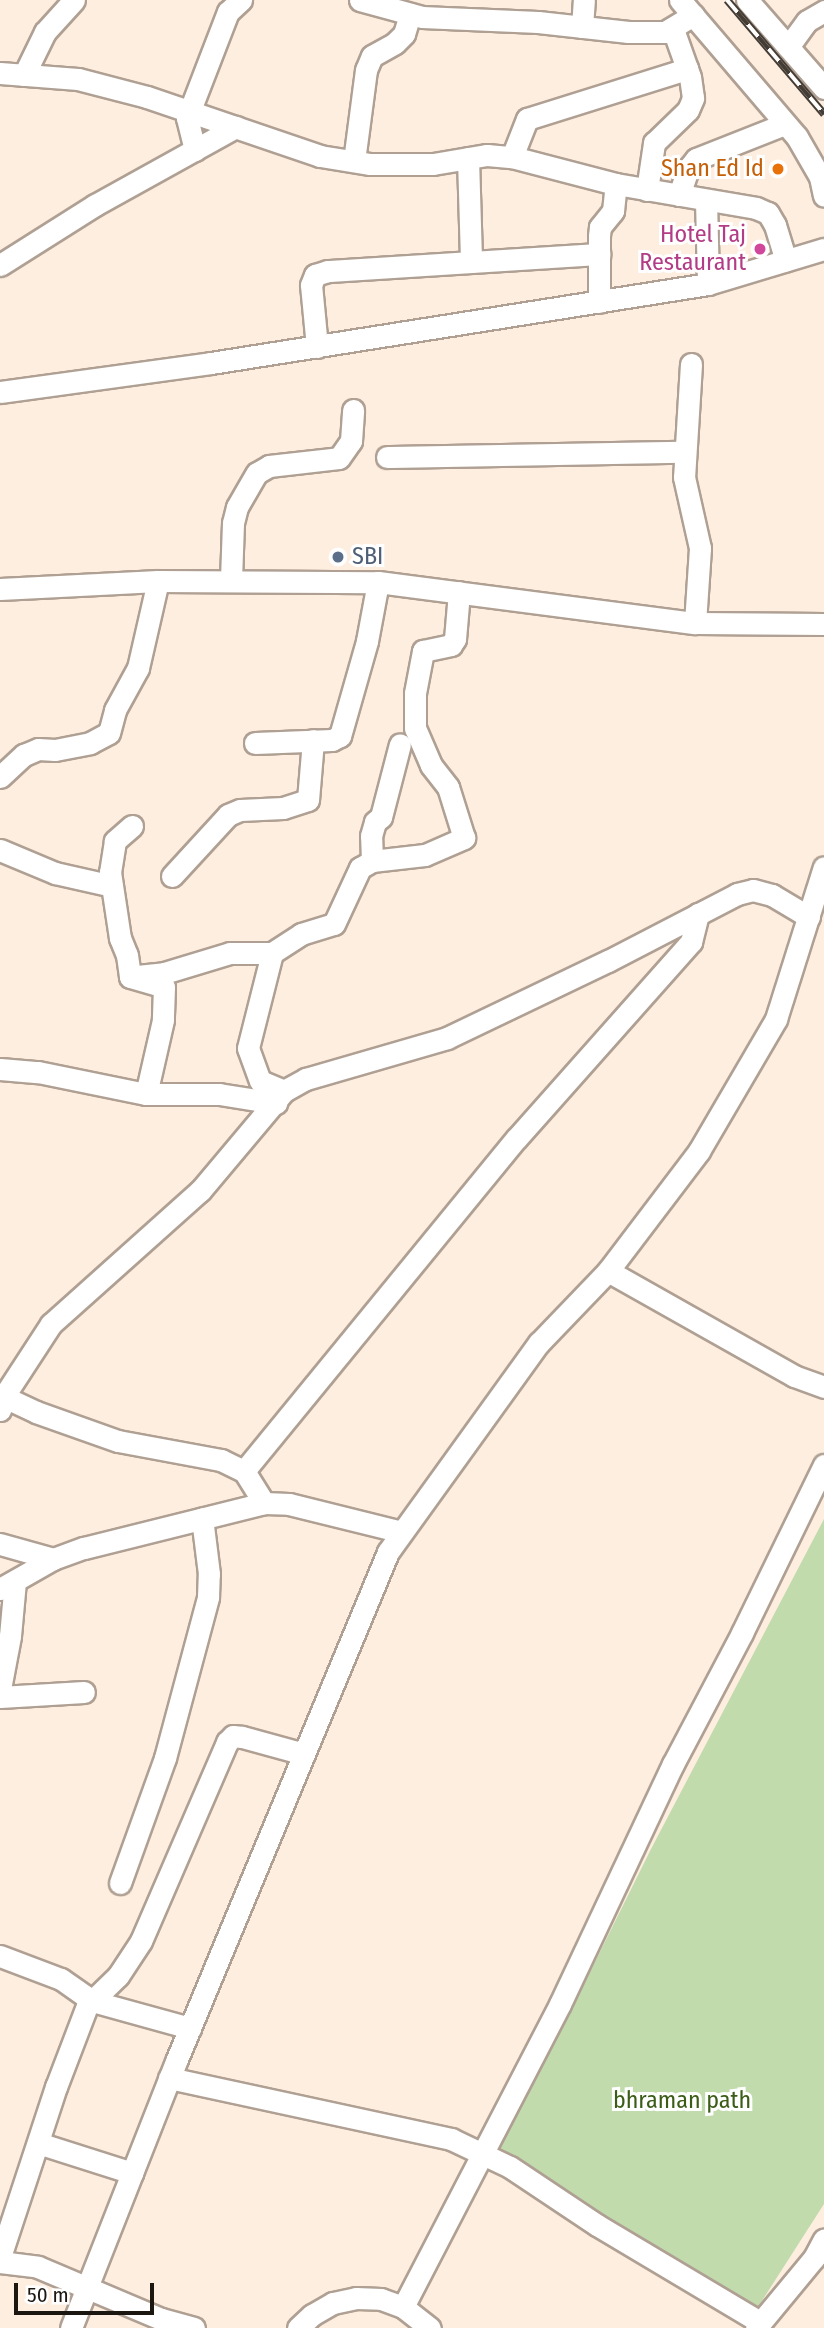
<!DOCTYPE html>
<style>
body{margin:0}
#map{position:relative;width:824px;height:2328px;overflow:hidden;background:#feeee0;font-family:"Fira Sans Condensed",sans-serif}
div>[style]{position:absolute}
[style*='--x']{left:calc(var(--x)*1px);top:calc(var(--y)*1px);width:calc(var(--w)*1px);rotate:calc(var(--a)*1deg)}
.green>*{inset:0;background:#c1dbad}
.roads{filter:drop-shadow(2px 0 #afa093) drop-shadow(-2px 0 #afa093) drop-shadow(0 2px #afa093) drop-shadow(0 -2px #afa093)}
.minor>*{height:21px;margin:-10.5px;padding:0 10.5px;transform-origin:10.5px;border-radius:10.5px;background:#fff}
.rail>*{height:8px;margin-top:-4px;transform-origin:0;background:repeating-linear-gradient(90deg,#fff 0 16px,#443d36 0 32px);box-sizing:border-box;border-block:2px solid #443d36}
.dots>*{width:19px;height:19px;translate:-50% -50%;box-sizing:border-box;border:4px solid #fff;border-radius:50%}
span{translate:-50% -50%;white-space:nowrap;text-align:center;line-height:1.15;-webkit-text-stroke:6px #fff;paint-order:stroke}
.food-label{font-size:24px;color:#c56008}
.right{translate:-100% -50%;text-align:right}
.hotel-label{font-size:24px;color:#b23c85}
.service-label{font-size:24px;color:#4e5e75}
.left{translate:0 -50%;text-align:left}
.park-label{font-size:24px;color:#3c5d18}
.scale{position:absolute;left:14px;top:2283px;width:140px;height:32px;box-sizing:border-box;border:4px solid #1c1611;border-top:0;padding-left:9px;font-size:21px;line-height:24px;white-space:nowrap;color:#1c1611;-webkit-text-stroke:5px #fff;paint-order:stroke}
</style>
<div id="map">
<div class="green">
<i style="clip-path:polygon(824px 1519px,824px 2204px,758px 2307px,484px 2154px,589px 1974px,651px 1849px)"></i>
</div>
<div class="roads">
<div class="minor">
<i style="--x:360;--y:0;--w:64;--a:15.3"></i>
<i style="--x:422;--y:17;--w:116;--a:2.5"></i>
<i style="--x:538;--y:22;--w:91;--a:6.3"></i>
<i style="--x:628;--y:32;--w:37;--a:0"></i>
<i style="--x:665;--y:32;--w:33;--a:-31"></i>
<i style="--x:680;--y:0;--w:180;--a:49.5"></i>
<i style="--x:797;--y:137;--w:46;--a:60.1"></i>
<i style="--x:820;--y:177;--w:19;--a:78"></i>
<i style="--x:747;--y:0;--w:117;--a:48.8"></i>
<i style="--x:582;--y:27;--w:27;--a:-86"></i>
<i style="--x:788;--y:47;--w:32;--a:-54"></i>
<i style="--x:807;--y:21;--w:20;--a:-30"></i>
<i style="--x:0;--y:73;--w:78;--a:4.4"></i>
<i style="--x:78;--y:79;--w:71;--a:14.6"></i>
<i style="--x:147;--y:97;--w:183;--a:18.8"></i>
<i style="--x:320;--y:156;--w:51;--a:9.1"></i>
<i style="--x:370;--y:164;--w:63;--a:0"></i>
<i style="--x:433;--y:164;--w:55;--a:-9.5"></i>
<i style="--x:487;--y:155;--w:25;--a:5"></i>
<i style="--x:512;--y:157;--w:107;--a:14.6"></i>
<i style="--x:616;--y:184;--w:142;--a:9.7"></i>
<i style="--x:756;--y:208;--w:13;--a:23"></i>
<i style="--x:768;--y:213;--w:14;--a:60"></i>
<i style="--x:775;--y:225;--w:37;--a:73"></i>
<i style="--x:24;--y:75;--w:48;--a:-64"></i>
<i style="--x:45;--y:32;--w:43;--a:-47.8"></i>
<i style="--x:195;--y:150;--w:33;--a:-104"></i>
<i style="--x:187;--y:118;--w:114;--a:-68.9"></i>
<i style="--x:228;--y:12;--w:18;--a:-43"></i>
<i style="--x:512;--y:157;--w:41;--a:-68.5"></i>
<i style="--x:527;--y:119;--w:168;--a:-17.4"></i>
<i style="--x:468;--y:158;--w:104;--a:88.3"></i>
<i style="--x:354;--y:161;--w:92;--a:-82.5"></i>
<i style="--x:366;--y:70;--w:15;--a:-67"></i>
<i style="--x:372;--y:56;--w:26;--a:-29"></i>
<i style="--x:395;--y:43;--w:13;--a:-45"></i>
<i style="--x:404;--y:34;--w:21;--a:-73"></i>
<i style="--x:647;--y:190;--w:48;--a:-81.5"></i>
<i style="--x:654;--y:143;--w:47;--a:-44.1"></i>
<i style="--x:688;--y:110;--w:13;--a:-67"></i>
<i style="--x:693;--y:98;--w:21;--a:-98"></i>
<i style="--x:690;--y:77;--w:51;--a:-109.5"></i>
<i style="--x:679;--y:195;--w:28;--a:-71"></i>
<i style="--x:688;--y:169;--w:13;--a:-51"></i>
<i style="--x:696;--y:159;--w:96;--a:-21.5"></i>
<i style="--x:706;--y:200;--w:84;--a:88.6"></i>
<i style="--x:0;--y:265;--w:112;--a:-32.3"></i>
<i style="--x:95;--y:205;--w:161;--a:-29"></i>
<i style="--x:599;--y:302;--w:66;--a:-90"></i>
<i style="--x:599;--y:236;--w:9;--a:-84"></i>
<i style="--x:600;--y:227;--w:21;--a:-51"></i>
<i style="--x:613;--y:211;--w:27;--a:-84"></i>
<i style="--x:317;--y:347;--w:62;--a:-95.5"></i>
<i style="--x:311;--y:285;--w:11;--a:-68"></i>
<i style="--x:315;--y:275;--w:14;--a:-17"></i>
<i style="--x:328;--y:271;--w:272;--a:-3.6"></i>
<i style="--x:691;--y:364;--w:113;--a:93.5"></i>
<i style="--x:684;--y:477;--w:73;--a:77.3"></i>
<i style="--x:700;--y:548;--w:75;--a:93.8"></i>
<i style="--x:0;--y:392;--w:213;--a:-7.8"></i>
<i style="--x:211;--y:363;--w:503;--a:-9.03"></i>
<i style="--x:708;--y:284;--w:121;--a:-16.8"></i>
<i style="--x:387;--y:457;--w:298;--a:-1"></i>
<i style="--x:231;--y:580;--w:57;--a:-88"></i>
<i style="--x:233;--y:523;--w:16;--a:-76"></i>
<i style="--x:237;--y:507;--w:39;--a:-60"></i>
<i style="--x:257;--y:473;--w:14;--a:-30"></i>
<i style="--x:269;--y:466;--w:70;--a:-6.5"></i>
<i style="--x:339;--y:458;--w:21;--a:-55"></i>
<i style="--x:351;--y:441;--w:31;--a:-86"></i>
<i style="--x:0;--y:589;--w:158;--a:-2.9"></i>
<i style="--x:158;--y:581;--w:220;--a:0.3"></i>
<i style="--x:378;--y:582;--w:320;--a:7.4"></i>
<i style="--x:695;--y:623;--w:129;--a:0.4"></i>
<i style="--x:255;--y:743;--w:77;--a:-2.2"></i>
<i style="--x:332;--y:740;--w:9;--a:-27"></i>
<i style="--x:340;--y:736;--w:99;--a:-74.1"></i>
<i style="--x:367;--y:641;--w:60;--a:-79.4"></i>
<i style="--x:0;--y:777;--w:33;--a:-43"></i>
<i style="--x:24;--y:755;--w:15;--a:-23"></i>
<i style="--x:38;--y:749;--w:17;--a:3"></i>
<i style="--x:55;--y:750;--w:36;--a:-11"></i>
<i style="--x:90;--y:743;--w:21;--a:-28"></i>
<i style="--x:109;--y:733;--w:24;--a:-75"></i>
<i style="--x:115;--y:710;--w:48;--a:-61.3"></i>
<i style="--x:138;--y:668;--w:89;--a:-77.1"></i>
<i style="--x:132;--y:826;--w:23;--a:139"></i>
<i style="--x:115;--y:841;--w:31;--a:99"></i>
<i style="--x:110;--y:872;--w:67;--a:81.4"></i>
<i style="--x:120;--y:938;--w:18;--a:68"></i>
<i style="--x:127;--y:955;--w:22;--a:82"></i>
<i style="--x:130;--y:977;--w:35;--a:16"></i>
<i style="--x:164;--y:987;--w:33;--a:92"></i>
<i style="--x:163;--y:1020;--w:76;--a:102.9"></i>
<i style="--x:0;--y:850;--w:60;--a:22.7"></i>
<i style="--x:55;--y:873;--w:58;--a:12.8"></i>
<i style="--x:372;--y:861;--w:25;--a:-92"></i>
<i style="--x:371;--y:836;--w:15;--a:-74"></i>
<i style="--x:375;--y:822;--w:8;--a:-40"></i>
<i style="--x:381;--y:817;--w:75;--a:-75.4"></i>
<i style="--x:172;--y:876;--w:83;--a:-47.4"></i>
<i style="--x:228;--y:815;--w:13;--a:-23"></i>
<i style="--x:240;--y:810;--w:43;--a:-2.7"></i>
<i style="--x:283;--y:808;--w:26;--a:-18"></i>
<i style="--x:308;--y:800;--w:60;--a:-85.2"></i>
<i style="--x:137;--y:976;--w:27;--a:-6"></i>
<i style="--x:164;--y:973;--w:69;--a:-16.9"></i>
<i style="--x:230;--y:953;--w:42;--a:0"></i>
<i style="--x:0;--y:1069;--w:38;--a:5"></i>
<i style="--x:38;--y:1072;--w:110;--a:11.5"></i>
<i style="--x:146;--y:1094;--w:73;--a:0"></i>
<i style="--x:219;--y:1094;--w:58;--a:9"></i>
<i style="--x:284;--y:1091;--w:26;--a:-157"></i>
<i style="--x:260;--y:1081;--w:35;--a:-110"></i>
<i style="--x:248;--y:1048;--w:98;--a:-75.8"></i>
<i style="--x:272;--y:953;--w:35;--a:-33"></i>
<i style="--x:301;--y:934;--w:34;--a:-17"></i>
<i style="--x:334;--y:924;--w:62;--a:-65.1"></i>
<i style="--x:360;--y:868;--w:14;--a:-30"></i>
<i style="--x:372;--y:861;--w:53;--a:-6.5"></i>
<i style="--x:425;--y:855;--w:43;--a:-23.6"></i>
<i style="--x:464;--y:838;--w:53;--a:-107.4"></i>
<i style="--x:448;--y:787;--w:28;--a:-128"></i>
<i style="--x:431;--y:765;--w:40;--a:-113.4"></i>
<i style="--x:415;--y:728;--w:35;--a:-90"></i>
<i style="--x:415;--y:693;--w:43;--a:-79.2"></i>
<i style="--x:423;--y:651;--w:29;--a:-12"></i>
<i style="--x:451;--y:645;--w:7;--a:-56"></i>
<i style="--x:455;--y:639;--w:47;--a:-85.1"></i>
<i style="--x:608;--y:1271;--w:214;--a:29.4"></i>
<i style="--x:794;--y:1376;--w:32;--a:20"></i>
<i style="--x:0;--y:1395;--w:40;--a:25"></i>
<i style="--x:36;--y:1412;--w:87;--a:19.5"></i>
<i style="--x:118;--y:1441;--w:105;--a:10.5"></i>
<i style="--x:221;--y:1460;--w:25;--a:26"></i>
<i style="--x:244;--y:1471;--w:38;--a:58"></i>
<i style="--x:0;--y:1410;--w:15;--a:-74"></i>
<i style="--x:4;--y:1396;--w:86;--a:-56.9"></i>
<i style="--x:51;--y:1324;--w:200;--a:-41.8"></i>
<i style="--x:200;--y:1191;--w:131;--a:-50"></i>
<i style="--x:284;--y:1091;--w:25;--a:-29"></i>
<i style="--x:306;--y:1079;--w:147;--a:-16.2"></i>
<i style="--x:447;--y:1038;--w:178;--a:-25.6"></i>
<i style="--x:608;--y:961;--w:145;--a:-27.4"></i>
<i style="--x:737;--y:894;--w:16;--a:-14"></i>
<i style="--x:753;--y:890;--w:20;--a:15"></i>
<i style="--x:772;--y:895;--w:43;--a:30.7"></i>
<i style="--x:244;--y:1471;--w:429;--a:-50.7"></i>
<i style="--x:516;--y:1139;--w:264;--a:-48.4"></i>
<i style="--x:691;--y:942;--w:29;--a:-76"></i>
<i style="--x:0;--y:1544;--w:55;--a:15.8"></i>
<i style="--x:0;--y:1589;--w:61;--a:-29.5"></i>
<i style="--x:53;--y:1559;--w:33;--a:-20"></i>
<i style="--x:84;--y:1548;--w:186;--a:-14"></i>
<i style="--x:264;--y:1503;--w:25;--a:2"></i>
<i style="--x:289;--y:1504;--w:116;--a:13.9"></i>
<i style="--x:0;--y:1689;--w:54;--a:-79.3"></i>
<i style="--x:10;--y:1636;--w:55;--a:-84.8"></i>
<i style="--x:0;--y:1697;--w:84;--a:-3.4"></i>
<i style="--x:120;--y:1883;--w:133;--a:-70.2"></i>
<i style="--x:165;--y:1758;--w:167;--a:-75"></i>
<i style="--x:208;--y:1597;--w:23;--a:-88"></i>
<i style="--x:209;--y:1574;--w:56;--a:-97.1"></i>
<i style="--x:0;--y:1956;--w:65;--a:20.7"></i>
<i style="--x:61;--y:1979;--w:38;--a:35"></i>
<i style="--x:92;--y:2001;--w:102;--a:15.4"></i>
<i style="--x:169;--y:2078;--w:289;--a:12.2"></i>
<i style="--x:451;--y:2139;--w:65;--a:25.4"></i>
<i style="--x:510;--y:2167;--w:105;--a:33.7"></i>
<i style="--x:597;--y:2225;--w:190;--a:30.8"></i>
<i style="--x:38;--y:2143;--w:99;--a:17.7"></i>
<i style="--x:0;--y:2257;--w:179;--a:-71.8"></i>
<i style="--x:56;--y:2087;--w:87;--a:-69.1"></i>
<i style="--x:87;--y:2006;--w:43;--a:-44.1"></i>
<i style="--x:118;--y:1976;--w:42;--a:-56.7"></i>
<i style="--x:141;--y:1941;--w:217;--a:-66.6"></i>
<i style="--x:227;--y:1742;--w:8;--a:-45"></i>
<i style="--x:233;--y:1736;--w:9;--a:6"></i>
<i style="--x:242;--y:1737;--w:64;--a:15.3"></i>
<i style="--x:0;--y:2262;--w:38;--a:7"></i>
<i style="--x:38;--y:2267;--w:134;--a:22.9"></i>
<i style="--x:161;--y:2319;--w:34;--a:15"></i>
<i style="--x:403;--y:2307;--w:341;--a:-62.6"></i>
<i style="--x:560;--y:2004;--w:265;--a:-64.8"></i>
<i style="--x:673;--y:1764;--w:148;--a:-62.2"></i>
<i style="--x:742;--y:1633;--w:187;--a:-64"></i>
<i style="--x:71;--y:2328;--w:289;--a:-68.5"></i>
<i style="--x:177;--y:2059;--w:549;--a:-67.4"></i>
<i style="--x:388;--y:1552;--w:258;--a:-54.2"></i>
<i style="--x:539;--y:1343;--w:100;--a:-46.2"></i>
<i style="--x:608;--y:1271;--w:151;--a:-52.8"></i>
<i style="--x:699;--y:1151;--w:153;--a:-59.7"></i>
<i style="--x:776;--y:1019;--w:159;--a:-72.5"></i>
<i style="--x:298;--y:2328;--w:19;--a:-43"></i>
<i style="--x:312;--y:2315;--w:24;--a:-30"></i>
<i style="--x:333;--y:2303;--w:24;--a:-12"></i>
<i style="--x:356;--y:2298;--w:25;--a:2"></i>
<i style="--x:381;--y:2299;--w:23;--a:20"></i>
<i style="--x:403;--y:2307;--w:34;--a:38"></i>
<i style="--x:756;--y:2328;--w:91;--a:-50.4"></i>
<i style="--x:814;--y:2258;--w:21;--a:-62"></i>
</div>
</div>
<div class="rail">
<i style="--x:727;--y:0;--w:150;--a:49.6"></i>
</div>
<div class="dots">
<i style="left:778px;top:169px;background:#e8710a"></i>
<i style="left:760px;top:249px;background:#d1479c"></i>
<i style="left:338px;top:557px;background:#5c6f8a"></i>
</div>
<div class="food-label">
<span class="right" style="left:764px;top:169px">Shan Ed Id</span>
</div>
<div class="hotel-label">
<span class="right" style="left:746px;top:249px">Hotel Taj<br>Restaurant</span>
</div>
<div class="service-label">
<span class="left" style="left:352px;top:557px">SBI</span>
</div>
<div class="park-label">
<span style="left:682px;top:2101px">bhraman path</span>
</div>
<div class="scale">50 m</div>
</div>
